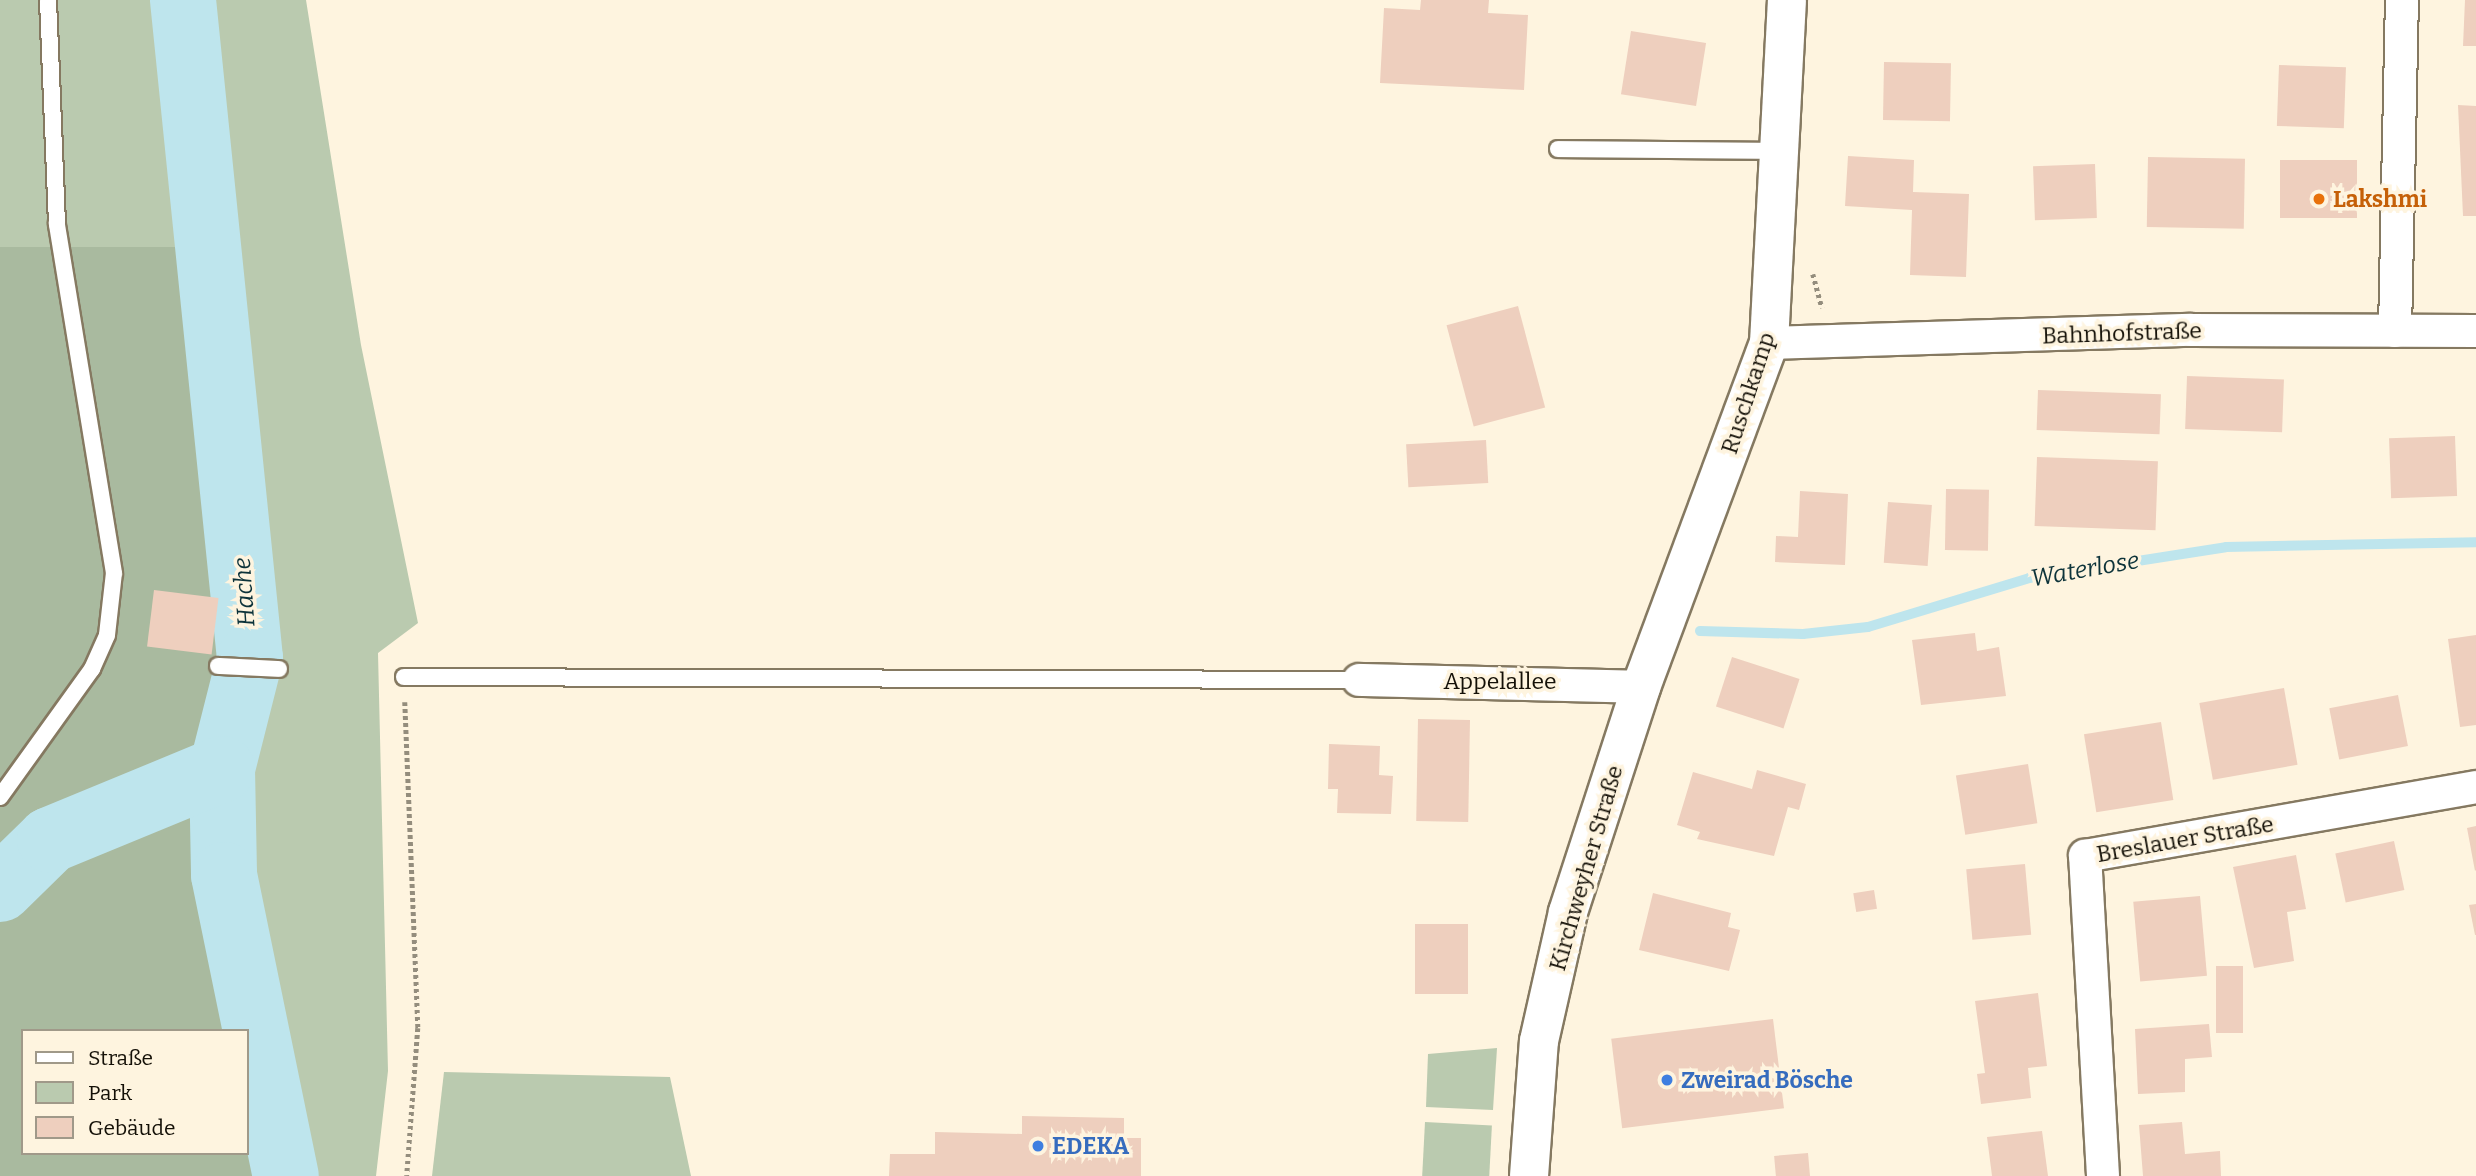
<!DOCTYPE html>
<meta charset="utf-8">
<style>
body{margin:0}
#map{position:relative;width:2476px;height:1176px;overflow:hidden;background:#fef4df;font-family:Bitter,serif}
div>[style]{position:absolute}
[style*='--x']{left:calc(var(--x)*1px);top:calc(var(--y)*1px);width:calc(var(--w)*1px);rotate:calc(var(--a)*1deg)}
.green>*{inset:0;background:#bacaaf;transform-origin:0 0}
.forest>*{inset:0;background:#a9ba9f}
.stream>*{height:10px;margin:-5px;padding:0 5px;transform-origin:5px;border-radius:5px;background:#bee5ed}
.river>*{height:66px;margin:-33px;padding:0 33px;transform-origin:33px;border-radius:33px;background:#bee5ed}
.building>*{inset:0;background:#eecfbe;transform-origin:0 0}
.path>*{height:4.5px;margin-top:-2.25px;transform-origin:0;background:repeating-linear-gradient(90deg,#948d7d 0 3.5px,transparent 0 7px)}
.roads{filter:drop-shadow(2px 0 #857961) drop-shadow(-2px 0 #857961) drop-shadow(0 2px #857961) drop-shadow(0 -2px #857961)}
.service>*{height:16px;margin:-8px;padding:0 8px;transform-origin:8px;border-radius:8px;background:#fff}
.minor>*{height:32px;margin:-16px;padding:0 16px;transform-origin:16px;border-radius:16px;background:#fff}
.secondary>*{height:38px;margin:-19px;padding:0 19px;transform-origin:19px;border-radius:19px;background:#fff}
.dots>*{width:19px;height:19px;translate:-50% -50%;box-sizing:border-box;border:4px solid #fef4df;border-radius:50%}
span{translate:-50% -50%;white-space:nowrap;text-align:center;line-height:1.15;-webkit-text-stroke:7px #fef4df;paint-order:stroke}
.food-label{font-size:23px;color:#c56008;font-weight:700}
.left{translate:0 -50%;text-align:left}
.street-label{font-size:23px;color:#141007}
.shop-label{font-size:23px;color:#366cbe;font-weight:700}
.water-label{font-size:24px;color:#0d333a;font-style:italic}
.legend{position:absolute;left:21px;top:1029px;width:228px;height:126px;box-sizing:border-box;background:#fef4df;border:2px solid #a09989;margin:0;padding:9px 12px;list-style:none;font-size:21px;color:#141007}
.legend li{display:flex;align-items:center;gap:14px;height:35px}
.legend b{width:35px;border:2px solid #a09989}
</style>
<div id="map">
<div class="green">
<i style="clip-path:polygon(0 0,306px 0,361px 345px,418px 623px,378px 653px,388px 1071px,376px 1176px,277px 1176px,216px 878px,229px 565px,176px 247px,0 247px)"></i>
<i style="clip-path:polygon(1497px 1048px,1493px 1110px,1426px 1107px,1428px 1054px)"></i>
<i style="clip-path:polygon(444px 1072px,670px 1077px,691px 1176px,432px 1176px)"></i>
<i style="left:1425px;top:1122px;width:67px;height:54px;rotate:3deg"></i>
</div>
<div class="forest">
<i style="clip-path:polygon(evenodd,0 247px,176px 247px,229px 565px,216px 878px,277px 1176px,0 1176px,0 247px,23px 1031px,247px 1031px,247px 1153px,23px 1153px,23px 1031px)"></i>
</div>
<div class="stream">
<i style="--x:1700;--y:631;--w:103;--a:1.7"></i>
<i style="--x:1803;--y:634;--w:65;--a:-6.1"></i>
<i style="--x:1868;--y:627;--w:168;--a:-16.9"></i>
<i style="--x:2029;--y:578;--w:199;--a:-8.9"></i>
<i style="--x:2226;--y:547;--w:250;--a:-1.1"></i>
</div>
<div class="river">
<i style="--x:183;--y:0;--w:661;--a:84.19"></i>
<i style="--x:250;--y:658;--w:114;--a:104.2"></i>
<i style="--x:222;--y:769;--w:106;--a:88.9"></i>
<i style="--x:224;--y:875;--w:307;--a:78.4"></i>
<i style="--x:0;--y:889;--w:70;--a:-44.4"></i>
<i style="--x:50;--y:840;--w:186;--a:-22.4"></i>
</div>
<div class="building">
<i style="clip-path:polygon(1421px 0,1489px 0,1488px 13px,1528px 15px,1524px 90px,1380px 83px,1384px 8px,1420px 10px)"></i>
<i style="clip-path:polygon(2465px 0,2476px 0,2476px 46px,2463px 46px)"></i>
<i style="left:1631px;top:31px;width:76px;height:64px;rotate:9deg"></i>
<i style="left:1884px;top:62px;width:67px;height:58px;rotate:1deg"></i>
<i style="left:2279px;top:65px;width:67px;height:61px;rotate:2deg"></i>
<i style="clip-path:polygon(2458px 105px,2476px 106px,2476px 216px,2463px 216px)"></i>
<i style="clip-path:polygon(1848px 156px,1914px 160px,1913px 192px,1969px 194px,1966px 277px,1910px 275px,1912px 210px,1845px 206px)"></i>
<i style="left:2148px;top:157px;width:97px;height:70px;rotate:1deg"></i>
<i style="left:2280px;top:160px;width:77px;height:58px"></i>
<i style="left:2095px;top:164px;width:54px;height:62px;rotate:88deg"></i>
<i style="left:1518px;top:306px;width:105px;height:74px;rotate:75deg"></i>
<i style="left:2187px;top:376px;width:97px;height:53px;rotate:2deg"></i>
<i style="left:2038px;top:390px;width:123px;height:40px;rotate:2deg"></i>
<i style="left:2455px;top:436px;width:60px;height:66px;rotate:88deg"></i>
<i style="left:1486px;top:440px;width:43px;height:80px;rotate:87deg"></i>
<i style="left:2037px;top:457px;width:121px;height:69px;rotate:2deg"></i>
<i style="left:1946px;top:489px;width:43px;height:61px;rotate:1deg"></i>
<i style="clip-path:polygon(1800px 491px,1848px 494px,1845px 565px,1775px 562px,1776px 536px,1798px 537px)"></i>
<i style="left:1888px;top:502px;width:44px;height:61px;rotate:4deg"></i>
<i style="left:154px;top:590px;width:65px;height:57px;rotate:7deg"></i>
<i style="clip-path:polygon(1975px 633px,1977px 651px,1999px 647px,2006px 696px,1921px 705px,1912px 640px)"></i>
<i style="clip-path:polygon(2476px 635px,2476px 725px,2460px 727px,2448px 639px)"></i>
<i style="left:1732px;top:657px;width:71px;height:52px;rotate:18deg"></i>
<i style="left:2284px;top:688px;width:78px;height:86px;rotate:80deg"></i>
<i style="left:2398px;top:695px;width:52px;height:70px;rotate:79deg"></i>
<i style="left:1418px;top:719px;width:52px;height:102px;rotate:1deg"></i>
<i style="left:2161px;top:722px;width:79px;height:78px;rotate:81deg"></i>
<i style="clip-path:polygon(1329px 744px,1380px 746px,1379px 775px,1393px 776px,1391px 814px,1337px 813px,1338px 789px,1328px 789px)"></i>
<i style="left:2028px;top:764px;width:60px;height:73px;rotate:81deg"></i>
<i style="clip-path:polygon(1757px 770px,1806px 784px,1799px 810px,1788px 807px,1774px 856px,1697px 839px,1700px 832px,1677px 825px,1693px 772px,1752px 789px)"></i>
<i style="clip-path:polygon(2476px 826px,2476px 870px,2475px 871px,2467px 828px)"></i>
<i style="left:2394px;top:841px;width:50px;height:60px;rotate:78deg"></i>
<i style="clip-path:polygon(2296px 855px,2306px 909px,2287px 912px,2294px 961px,2254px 968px,2233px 867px)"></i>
<i style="left:2025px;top:864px;width:71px;height:59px;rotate:85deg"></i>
<i style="left:1874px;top:890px;width:19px;height:21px;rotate:81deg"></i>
<i style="clip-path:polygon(1653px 893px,1731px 913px,1728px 927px,1740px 930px,1729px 971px,1639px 950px)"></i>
<i style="left:2200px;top:896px;width:80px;height:67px;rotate:85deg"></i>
<i style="clip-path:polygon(2476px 904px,2476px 935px,2475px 935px,2469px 905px)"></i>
<i style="left:1468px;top:924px;width:70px;height:53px;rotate:90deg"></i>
<i style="left:2216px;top:966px;width:27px;height:67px"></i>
<i style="clip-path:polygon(2038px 993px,2047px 1066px,2028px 1068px,2031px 1098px,1981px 1104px,1977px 1074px,1985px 1073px,1975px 1001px)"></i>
<i style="left:1773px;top:1019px;width:90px;height:163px;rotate:83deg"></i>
<i style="clip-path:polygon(2209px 1024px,2212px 1057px,2185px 1059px,2185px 1092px,2138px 1094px,2135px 1029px)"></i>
<i style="clip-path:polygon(1022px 1116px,1124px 1118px,1124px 1138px,1141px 1138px,1141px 1176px,889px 1176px,890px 1154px,935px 1154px,935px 1132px,1022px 1134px)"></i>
<i style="clip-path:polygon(2182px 1122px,2185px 1154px,2220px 1151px,2221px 1176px,2143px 1176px,2139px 1125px)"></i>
<i style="clip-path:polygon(2042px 1131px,2048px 1176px,1992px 1176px,1987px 1137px)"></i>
<i style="left:1808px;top:1153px;width:23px;height:34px;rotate:85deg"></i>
</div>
<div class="path">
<i style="--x:1813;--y:274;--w:35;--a:75"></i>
<i style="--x:405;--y:702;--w:326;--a:87.7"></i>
<i style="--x:418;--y:1028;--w:148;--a:94.3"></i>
</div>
<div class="roads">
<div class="service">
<i style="--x:1558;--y:149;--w:222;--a:0.5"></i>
<i style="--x:218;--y:666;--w:61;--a:2.8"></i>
<i style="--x:404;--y:677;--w:955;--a:0.18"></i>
<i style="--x:0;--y:797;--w:158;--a:-54.3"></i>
<i style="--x:92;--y:669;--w:37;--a:-66"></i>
<i style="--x:107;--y:635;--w:62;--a:-83.6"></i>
<i style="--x:114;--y:573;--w:354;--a:-99.3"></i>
<i style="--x:57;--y:224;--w:224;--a:-92.3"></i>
</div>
<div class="minor">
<i style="--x:2395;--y:331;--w:331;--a:-88.8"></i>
<i style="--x:1769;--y:343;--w:422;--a:-1.8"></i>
<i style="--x:2191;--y:330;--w:285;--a:0.2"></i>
<i style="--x:1359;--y:680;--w:282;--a:1.4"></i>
<i style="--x:2103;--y:1176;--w:321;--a:-93.2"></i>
<i style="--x:2085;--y:856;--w:397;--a:-10"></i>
</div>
<div class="secondary">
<i style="--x:1529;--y:1176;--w:135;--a:-85.8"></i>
<i style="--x:1539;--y:1041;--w:132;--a:-77.3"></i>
<i style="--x:1568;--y:912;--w:237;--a:-72"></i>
<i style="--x:1641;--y:687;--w:367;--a:-69.6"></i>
<i style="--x:1769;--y:343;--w:343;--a:-87"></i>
</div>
</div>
<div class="dots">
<i style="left:2319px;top:199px;background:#e8710a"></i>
<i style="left:1667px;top:1080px;background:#3f7fe0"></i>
<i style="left:1038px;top:1146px;background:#3f7fe0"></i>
</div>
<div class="food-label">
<span class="left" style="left:2333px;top:199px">Lakshmi</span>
</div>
<div class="street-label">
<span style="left:2122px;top:333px;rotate:-2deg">Bahnhofstraße</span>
<span style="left:1748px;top:393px;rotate:-72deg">Ruschkamp</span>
<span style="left:1500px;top:681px">Appelallee</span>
<span style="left:2185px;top:839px;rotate:-10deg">Breslauer Straße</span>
<span style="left:1586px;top:868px;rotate:-74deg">Kirchweyher Straße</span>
</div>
<div class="shop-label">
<span class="left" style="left:1681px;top:1080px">Zweirad Bösche</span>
<span class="left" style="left:1052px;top:1146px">EDEKA</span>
</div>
<div class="water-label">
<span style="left:2085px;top:570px;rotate:-10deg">Waterlose</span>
<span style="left:245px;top:592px;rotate:-94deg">Hache</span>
</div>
<ul class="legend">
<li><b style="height:9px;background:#fff"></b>Straße</li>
<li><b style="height:19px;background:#bacaaf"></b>Park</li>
<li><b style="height:19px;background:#eecfbe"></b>Gebäude</li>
</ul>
</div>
